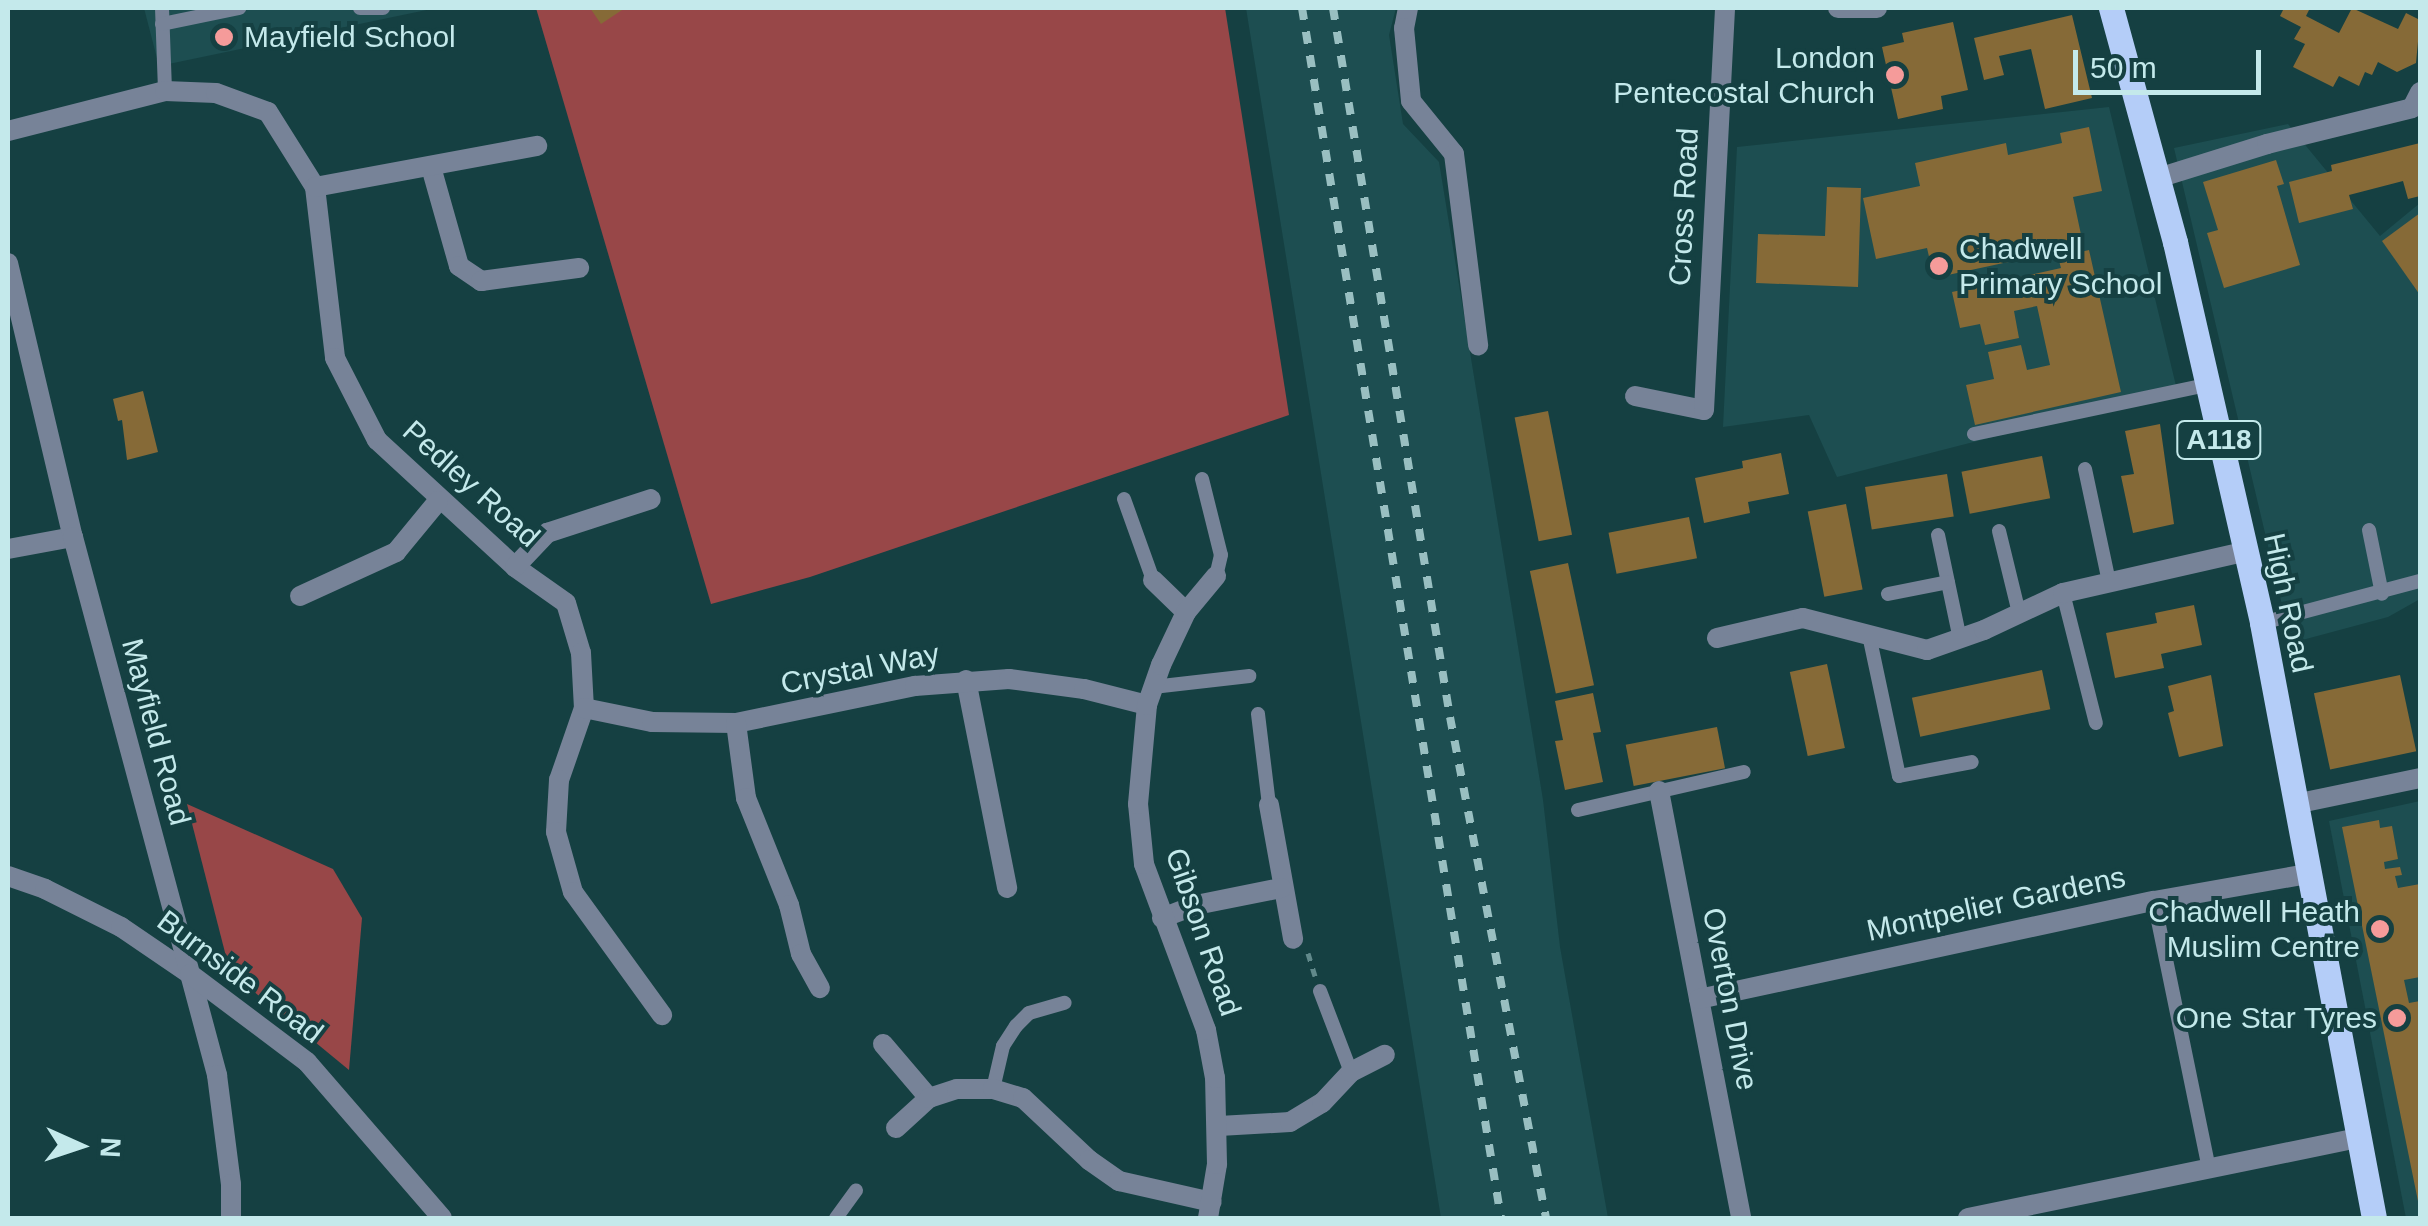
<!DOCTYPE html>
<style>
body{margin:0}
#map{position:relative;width:2428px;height:1226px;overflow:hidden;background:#154042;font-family:Arial,sans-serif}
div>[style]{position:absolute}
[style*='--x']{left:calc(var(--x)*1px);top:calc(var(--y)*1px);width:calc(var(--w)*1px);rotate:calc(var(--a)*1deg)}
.built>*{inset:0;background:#1d4e51}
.green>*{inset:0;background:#984748}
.building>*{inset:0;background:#866a37;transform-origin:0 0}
.path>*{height:5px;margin-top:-2.5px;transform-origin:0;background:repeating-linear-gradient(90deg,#61898b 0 8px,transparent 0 16px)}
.service>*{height:14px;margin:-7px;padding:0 7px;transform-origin:7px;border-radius:7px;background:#778398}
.minor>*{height:20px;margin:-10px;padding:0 10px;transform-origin:10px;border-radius:10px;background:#778398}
.tertiary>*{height:20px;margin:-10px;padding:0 10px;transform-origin:10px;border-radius:10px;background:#778398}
.primary>*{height:25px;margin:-12.5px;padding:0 12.5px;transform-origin:12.5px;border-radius:12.5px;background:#b4cdf8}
.rail>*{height:8px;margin-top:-4px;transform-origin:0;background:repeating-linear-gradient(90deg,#99bfc1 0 12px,transparent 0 24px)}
.dots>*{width:28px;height:28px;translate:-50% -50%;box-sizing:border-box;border:5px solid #154042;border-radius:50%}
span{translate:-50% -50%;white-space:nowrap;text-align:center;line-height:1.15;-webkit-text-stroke:8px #154042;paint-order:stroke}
.shield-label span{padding:2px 8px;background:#154042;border:2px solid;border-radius:8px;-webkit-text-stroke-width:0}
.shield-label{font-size:28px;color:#c4e9eb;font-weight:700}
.poi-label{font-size:30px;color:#c4e9eb}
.left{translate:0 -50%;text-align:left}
.right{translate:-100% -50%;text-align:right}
.street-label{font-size:30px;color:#c4e9eb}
.frame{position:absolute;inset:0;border:10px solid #c4e9eb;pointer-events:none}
.north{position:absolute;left:30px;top:1096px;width:100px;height:100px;-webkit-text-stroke:8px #154042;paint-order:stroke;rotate:93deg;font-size:28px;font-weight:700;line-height:40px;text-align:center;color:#c4e9eb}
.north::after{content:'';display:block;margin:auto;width:35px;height:45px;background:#c4e9eb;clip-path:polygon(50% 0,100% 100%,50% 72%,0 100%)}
.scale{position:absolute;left:2073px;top:50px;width:188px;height:45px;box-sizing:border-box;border:5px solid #c4e9eb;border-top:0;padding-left:12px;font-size:30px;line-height:35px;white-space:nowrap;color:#c4e9eb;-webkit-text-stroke:8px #154042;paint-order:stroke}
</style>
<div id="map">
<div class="built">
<i style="clip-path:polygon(144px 8px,436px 8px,159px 66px)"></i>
<i style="clip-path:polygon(1246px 8px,1396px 8px,1389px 35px,1403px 124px,1439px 162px,1543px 800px,1560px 947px,1608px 1218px,1441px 1218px)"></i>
<i style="clip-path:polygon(2109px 107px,2177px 390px,1837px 477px,1809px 415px,1723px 427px,1737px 147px)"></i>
<i style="clip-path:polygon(2288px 124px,2380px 236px,2420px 203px,2420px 599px,2388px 617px,2291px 643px,2174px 148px)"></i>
<i style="clip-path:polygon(2420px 801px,2420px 1218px,2406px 1218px,2329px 821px)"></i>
</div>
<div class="green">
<i style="clip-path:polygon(536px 8px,1225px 8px,1289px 415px,810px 577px,711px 604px)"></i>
<i style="clip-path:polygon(187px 804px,333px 869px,362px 918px,349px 1070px,230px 972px)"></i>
</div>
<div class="building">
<i style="clip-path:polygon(590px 8px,625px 8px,601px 24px)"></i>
<i style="clip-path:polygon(2284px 8px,2310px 8px,2306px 16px,2339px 33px,2352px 8px,2398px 29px,2406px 13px,2420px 20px,2416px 63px,2397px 72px,2378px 62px,2372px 75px,2365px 72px,2359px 86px,2339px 76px,2333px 87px,2293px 67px,2305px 44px,2294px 39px,2301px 27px,2280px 16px)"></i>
<i style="clip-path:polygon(2072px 15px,2092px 98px,2045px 109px,2031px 49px,1999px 56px,2004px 75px,1984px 80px,1974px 38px)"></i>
<i style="clip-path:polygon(1953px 22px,1968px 90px,1941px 96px,1943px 109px,1898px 119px,1882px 47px,1904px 42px,1902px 33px)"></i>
<i style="clip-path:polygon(2089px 127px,2102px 191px,2073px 197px,2083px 244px,2038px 254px,2035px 240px,2019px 244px,2022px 259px,1934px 278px,1927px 248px,1876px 259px,1863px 198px,1920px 186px,1915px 163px,2006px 143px,2008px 155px,2062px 143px,2060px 133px)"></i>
<i style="clip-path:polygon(2420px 143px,2420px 196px,2408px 199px,2403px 181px,2349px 195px,2353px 209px,2299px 223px,2289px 182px,2332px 171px,2331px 165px)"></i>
<i style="clip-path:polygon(2276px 160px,2284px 184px,2277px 186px,2300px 265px,2224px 288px,2207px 233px,2218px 230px,2203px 182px)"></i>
<i style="clip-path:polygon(1827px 187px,1861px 188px,1858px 287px,1756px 283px,1758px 234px,1825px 236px)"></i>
<i style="clip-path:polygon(2420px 213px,2420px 295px,2382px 241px)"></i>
<i style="clip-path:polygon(2089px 250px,2121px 392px,1975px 425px,1966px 385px,1994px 379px,1988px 352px,2021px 345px,2027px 370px,2050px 365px,2037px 306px,2014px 311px,2019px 338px,1985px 345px,1980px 324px,1960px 328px,1952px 292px,2061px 268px,2058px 257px)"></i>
<i style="clip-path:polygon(143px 391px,158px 452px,127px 460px,122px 420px,118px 421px,113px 399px)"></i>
<i style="left:1548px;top:411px;width:126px;height:34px;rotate:79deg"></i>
<i style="clip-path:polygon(2160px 424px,2174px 524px,2133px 533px,2121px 476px,2134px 474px,2125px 431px)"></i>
<i style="clip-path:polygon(1781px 453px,1789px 494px,1748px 502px,1750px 513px,1704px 523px,1695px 478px,1743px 468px,1742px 461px)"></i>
<i style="left:2042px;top:456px;width:43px;height:82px;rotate:79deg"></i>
<i style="left:1947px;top:474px;width:43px;height:83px;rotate:81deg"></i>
<i style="left:1846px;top:504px;width:87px;height:39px;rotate:79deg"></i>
<i style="left:1689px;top:517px;width:42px;height:82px;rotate:79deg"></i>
<i style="left:1568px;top:563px;width:125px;height:39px;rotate:78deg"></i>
<i style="clip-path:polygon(2194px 605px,2202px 645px,2161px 654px,2164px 668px,2115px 678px,2106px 633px,2157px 623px,2155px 613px)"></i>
<i style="left:1827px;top:664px;width:86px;height:38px;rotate:78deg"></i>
<i style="left:2042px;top:670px;width:40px;height:133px;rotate:78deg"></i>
<i style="clip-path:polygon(2211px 675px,2223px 746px,2179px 757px,2168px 713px,2174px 711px,2168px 686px)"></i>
<i style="left:2400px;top:675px;width:78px;height:88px;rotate:78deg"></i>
<i style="clip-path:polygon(1593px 693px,1601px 732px,1593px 733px,1603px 782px,1565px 790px,1555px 741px,1563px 740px,1555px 701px)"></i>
<i style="left:1717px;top:727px;width:42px;height:93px;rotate:79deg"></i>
<i style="clip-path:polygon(2379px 820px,2380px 828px,2392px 826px,2398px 859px,2384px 862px,2385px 869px,2400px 867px,2402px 875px,2395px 876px,2398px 888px,2420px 884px,2420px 977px,2404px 980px,2409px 1003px,2420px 1001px,2420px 1211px,2342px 827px)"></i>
</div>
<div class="path">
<i style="--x:1308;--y:953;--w:24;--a:73"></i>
</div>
<div class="service">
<i style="--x:162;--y:8;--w:83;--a:87.9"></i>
<i style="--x:360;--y:8;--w:23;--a:0"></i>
<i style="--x:162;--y:24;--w:79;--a:-11.7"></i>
<i style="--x:1974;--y:434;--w:238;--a:-11.9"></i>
<i style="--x:2085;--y:469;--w:116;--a:78"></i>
<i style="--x:1202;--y:479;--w:78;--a:76"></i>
<i style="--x:1221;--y:555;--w:22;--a:103"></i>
<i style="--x:1124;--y:499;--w:86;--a:70.3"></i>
<i style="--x:2369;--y:530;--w:65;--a:78.5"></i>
<i style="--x:1999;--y:531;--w:84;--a:76.3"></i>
<i style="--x:1938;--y:535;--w:106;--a:78.1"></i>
<i style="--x:2063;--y:593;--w:134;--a:75.8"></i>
<i style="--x:1888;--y:594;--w:61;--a:-11.3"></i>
<i style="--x:2262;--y:623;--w:163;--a:-14.9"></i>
<i style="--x:1869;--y:635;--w:144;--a:78"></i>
<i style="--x:1899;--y:776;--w:74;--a:-10.9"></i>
<i style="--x:1153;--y:687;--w:97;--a:-6.5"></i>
<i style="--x:1258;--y:714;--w:92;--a:83.1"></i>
<i style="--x:1578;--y:810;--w:170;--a:-12.9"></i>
<i style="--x:2154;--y:901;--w:274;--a:78.4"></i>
<i style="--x:1320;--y:991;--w:87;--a:69.1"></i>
<i style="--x:993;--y:1089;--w:44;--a:-76.9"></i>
<i style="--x:1003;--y:1046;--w:24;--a:-57"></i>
<i style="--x:1016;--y:1026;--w:18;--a:-45"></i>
<i style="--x:1029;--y:1013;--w:37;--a:-16"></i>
<i style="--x:836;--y:1218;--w:34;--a:-54"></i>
</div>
<div class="minor">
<i style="--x:1408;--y:8;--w:20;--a:101"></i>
<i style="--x:1404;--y:28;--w:73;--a:84.5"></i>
<i style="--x:1411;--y:101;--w:68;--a:50.9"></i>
<i style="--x:1454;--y:154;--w:193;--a:82.8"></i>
<i style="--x:1838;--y:8;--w:39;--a:0"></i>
<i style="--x:8;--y:131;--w:162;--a:-14.3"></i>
<i style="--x:165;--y:91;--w:51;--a:2.2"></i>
<i style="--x:216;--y:93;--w:55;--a:20.1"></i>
<i style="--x:268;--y:112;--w:89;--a:57.9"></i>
<i style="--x:315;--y:187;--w:172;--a:83.3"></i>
<i style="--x:335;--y:358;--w:92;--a:62.9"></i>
<i style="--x:377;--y:440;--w:188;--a:42.6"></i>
<i style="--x:515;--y:567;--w:62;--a:35.2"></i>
<i style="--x:566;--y:603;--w:52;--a:73.3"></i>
<i style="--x:581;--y:653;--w:55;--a:86.9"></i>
<i style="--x:584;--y:708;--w:76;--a:109.1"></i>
<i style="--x:559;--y:780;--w:52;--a:93.3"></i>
<i style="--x:556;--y:832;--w:62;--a:74.2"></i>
<i style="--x:573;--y:892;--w:152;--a:54.1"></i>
<i style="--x:431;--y:167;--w:103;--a:74.2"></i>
<i style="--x:459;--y:266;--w:27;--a:34"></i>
<i style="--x:481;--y:281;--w:99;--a:-7.6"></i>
<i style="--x:2158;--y:178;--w:114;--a:-17.3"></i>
<i style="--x:2267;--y:144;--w:149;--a:-13.9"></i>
<i style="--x:2412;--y:108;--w:18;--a:-63"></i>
<i style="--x:315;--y:187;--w:226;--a:-10.5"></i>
<i style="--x:1635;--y:396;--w:70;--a:11.5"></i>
<i style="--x:1704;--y:410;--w:403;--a:-87"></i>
<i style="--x:8;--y:549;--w:66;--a:-10.5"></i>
<i style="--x:515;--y:567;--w:47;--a:-46.7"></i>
<i style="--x:547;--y:533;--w:109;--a:-18.1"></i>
<i style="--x:1153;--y:580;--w:46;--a:44.1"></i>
<i style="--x:300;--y:596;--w:106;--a:-24.6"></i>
<i style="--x:396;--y:552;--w:66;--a:-50.5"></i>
<i style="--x:1717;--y:638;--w:88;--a:-13.1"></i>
<i style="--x:1803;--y:618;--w:128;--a:14.5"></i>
<i style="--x:1927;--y:650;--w:60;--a:-19.3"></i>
<i style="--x:1984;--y:630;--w:87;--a:-25.1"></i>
<i style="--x:2063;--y:593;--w:186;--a:-12.8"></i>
<i style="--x:966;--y:680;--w:212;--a:78.8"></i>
<i style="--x:584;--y:708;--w:69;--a:11.6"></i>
<i style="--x:652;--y:722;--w:84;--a:0.7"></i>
<i style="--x:736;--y:723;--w:183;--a:-11.7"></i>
<i style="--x:915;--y:686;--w:94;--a:-4.3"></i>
<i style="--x:1009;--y:679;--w:76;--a:7.6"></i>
<i style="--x:1084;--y:689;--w:65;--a:14.3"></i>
<i style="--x:736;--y:723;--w:76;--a:82.4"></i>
<i style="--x:746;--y:798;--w:115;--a:68.1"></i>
<i style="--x:789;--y:905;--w:50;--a:76.2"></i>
<i style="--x:801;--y:954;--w:39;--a:61"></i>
<i style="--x:1659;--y:791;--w:435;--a:79.1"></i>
<i style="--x:2295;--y:804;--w:128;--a:-11.7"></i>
<i style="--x:1269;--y:805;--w:136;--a:79.8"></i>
<i style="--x:8;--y:876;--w:39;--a:19"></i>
<i style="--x:45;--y:889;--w:85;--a:26.6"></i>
<i style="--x:121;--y:927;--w:83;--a:34.3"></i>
<i style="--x:190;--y:974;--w:105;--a:75"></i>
<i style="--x:217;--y:1075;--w:110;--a:82.7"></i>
<i style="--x:231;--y:1184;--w:34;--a:90"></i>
<i style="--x:1162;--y:918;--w:36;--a:-21"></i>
<i style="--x:1196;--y:905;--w:87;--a:-11.3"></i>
<i style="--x:1699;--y:999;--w:465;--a:-12.2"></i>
<i style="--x:2154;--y:901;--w:155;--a:-10"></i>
<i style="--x:883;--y:1044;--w:71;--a:49.6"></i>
<i style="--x:1219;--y:1126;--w:71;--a:-3.2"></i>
<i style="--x:1290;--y:1122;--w:37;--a:-31"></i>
<i style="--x:1322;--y:1103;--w:42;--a:-46.9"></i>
<i style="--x:1351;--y:1072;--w:38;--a:-27"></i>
<i style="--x:896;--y:1128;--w:45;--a:-42.3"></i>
<i style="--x:929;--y:1098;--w:29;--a:-18"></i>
<i style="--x:957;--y:1089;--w:36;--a:0"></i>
<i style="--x:993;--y:1089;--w:31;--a:17"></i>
<i style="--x:1023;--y:1098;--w:91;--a:43.2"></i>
<i style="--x:1089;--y:1160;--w:37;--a:35"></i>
<i style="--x:1119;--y:1181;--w:95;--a:12.7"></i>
<i style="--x:1208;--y:1218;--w:55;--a:-80.5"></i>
<i style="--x:1217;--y:1164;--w:86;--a:-91.3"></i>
<i style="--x:1215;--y:1078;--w:49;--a:-100.6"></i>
<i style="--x:1206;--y:1030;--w:177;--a:-110.5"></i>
<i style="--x:1144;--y:864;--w:60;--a:-95.7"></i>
<i style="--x:1138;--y:804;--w:99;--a:-84.8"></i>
<i style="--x:1147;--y:705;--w:42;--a:-70.7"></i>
<i style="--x:1161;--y:665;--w:59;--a:-64.7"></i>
<i style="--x:1186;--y:612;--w:47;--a:-50.2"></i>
<i style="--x:1968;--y:1218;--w:399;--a:-11.6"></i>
</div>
<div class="tertiary">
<i style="--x:8;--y:263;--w:282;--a:76.7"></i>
<i style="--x:73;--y:537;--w:452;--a:75"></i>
<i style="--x:190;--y:974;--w:146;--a:36.9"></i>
<i style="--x:307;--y:1062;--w:206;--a:49.1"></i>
</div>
<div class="primary">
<i style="--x:2111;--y:8;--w:243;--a:74.7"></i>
<i style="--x:2175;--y:242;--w:391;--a:77.1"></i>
<i style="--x:2262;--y:623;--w:605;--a:79.34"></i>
</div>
<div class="rail">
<i style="--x:1302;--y:8;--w:1226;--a:80.66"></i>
<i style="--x:1333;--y:8;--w:719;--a:80.63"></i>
<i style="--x:1450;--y:717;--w:510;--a:79.15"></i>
</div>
<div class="dots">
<i style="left:224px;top:37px;background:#f59b9a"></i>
<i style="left:1895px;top:75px;background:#f59b9a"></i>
<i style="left:1939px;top:266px;background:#f59b9a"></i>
<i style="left:2380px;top:929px;background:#f59b9a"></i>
<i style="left:2397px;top:1018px;background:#f59b9a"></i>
</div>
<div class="shield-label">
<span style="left:2219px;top:440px">A118</span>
</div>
<div class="poi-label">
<span class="left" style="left:244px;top:37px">Mayfield School</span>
<span class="right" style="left:1875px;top:75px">London<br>Pentecostal Church</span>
<span class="left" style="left:1959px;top:266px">Chadwell<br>Primary School</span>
<span class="right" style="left:2360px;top:929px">Chadwell Heath<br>Muslim Centre</span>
<span class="right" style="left:2377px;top:1018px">One Star Tyres</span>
</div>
<div class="street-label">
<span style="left:1684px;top:207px;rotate:-87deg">Cross Road</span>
<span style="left:471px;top:484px;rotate:42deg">Pedley Road</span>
<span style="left:2288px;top:603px;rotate:78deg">High Road</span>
<span style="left:860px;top:669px;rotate:-11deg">Crystal Way</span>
<span style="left:156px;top:732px;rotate:75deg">Mayfield Road</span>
<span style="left:1996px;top:904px;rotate:-12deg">Montpelier Gardens</span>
<span style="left:1203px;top:932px;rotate:71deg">Gibson Road</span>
<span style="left:240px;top:977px;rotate:37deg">Burnside Road</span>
<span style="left:1730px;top:999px;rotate:79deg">Overton Drive</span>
</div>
<div class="frame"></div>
<div class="north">N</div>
<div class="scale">50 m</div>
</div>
